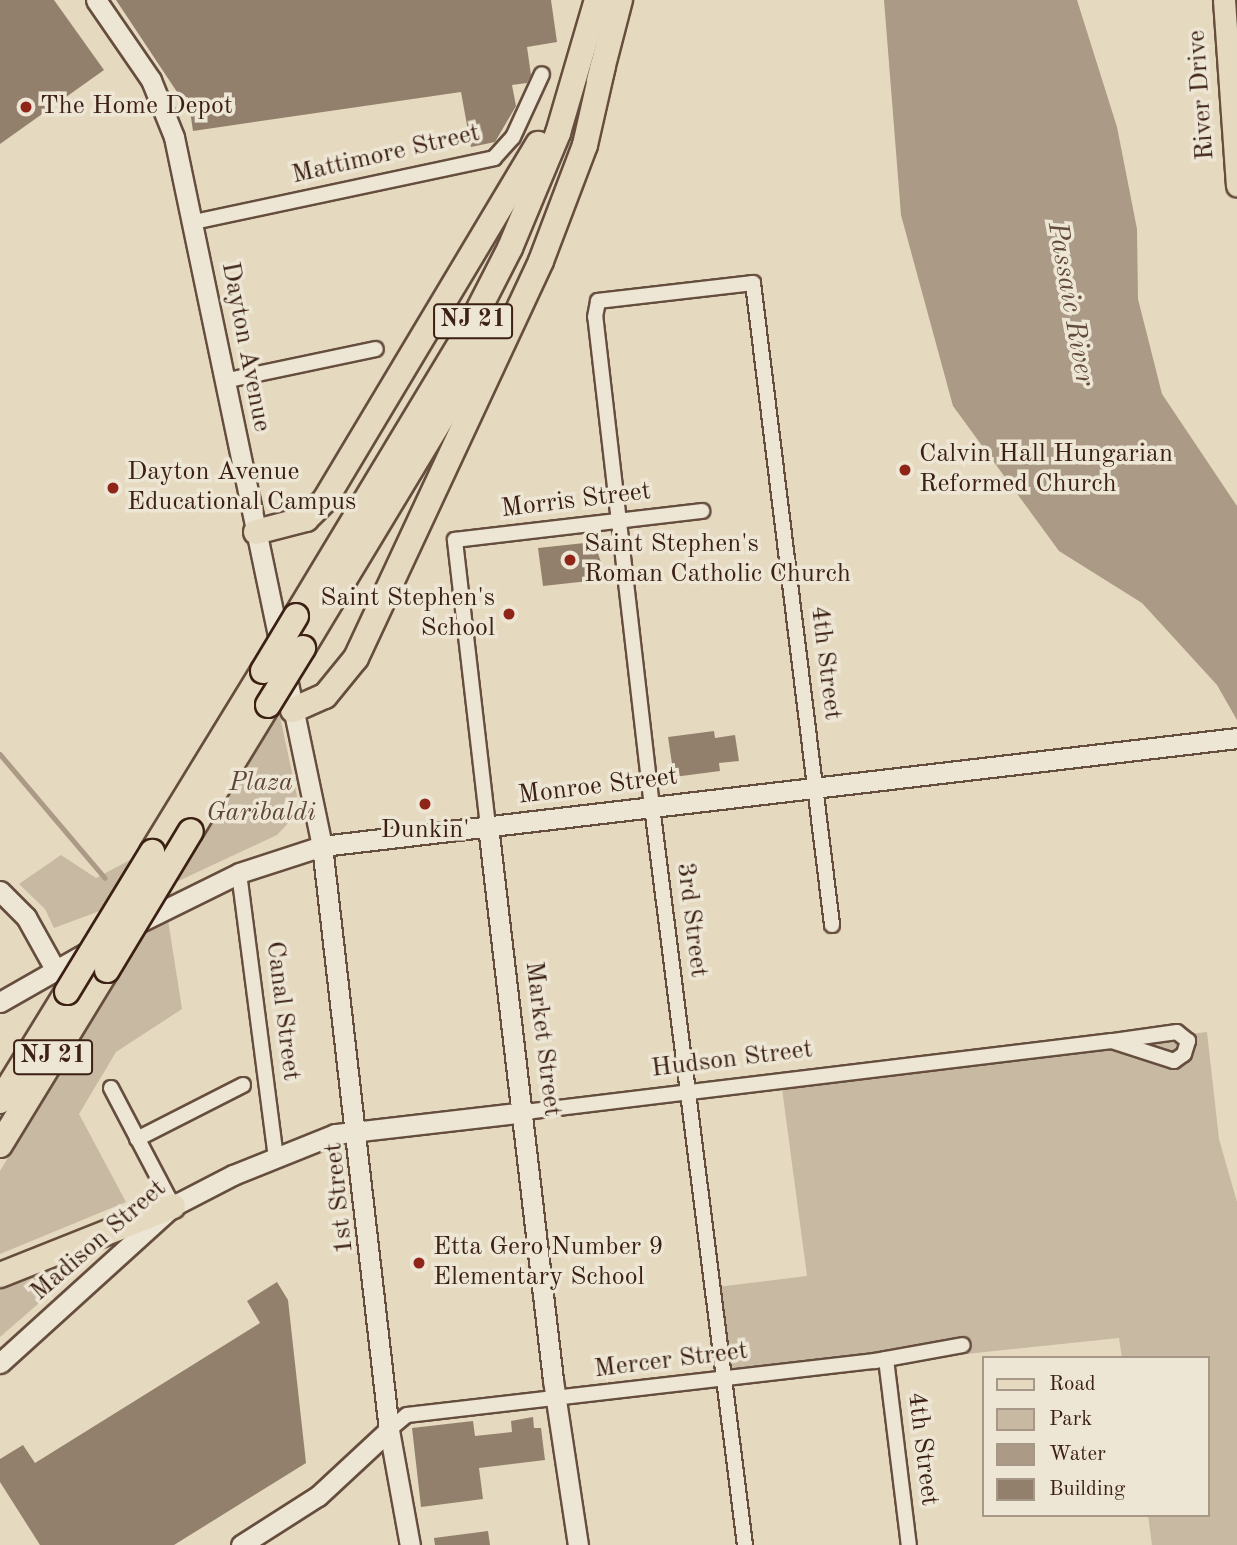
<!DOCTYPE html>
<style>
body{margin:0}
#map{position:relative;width:1237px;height:1545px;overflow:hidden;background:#e5d9bf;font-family:"Old Standard TT",serif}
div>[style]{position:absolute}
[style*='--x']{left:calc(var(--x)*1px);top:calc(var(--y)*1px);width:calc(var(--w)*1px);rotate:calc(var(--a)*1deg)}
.green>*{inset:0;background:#c8baa2}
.water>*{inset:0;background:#ab9a85}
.stream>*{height:4.5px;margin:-2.25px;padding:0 2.25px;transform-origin:2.25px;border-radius:2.25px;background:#ab9a85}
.building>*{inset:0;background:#93806c}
.roads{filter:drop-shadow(2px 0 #664e3e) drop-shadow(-2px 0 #664e3e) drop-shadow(0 2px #664e3e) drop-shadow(0 -2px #664e3e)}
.street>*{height:14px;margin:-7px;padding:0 7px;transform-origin:7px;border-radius:7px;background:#eee6d5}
.secondary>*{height:19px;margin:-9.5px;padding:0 9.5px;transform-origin:9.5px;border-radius:9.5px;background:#eee6d5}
.primary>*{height:21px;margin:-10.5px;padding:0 10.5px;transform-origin:10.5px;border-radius:10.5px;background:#e5d9bf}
.highway>*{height:24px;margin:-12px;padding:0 12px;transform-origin:12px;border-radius:12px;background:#e5d9bf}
.bridges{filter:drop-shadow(2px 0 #3b2013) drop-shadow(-2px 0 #3b2013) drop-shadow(0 2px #3b2013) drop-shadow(0 -2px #3b2013)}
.highway-bridge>*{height:24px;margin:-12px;padding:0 12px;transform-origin:12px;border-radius:12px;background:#e5d9bf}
.dots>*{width:19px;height:19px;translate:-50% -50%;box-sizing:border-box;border:4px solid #eee6d5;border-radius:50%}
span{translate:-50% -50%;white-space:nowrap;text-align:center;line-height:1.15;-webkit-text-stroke:7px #eee6d5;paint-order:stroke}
.shield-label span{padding:2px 5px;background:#eee6d5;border:2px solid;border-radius:5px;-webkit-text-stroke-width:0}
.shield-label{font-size:24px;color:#3b2013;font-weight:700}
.street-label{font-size:26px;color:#3b2013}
.poi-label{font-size:26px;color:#3b2013}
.left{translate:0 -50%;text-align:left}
.right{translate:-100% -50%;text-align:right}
.park-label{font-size:26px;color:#5e4637;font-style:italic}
.water-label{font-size:28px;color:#624b3b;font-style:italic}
.legend{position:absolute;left:982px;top:1356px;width:228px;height:161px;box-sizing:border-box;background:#eee6d5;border:2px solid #a69787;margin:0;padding:9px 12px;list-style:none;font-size:21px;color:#3b2013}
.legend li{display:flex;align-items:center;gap:14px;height:35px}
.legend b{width:35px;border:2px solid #a69787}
</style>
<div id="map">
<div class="green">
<i style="clip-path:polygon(278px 707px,297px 796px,294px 817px,277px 835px,172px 884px,54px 928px,45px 909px,19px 884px,61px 855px,96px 878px,206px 820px)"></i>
<i style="clip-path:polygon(168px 920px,182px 1009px,116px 1052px,79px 1114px,126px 1202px,0 1254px,0 1171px,143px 933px)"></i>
<i style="clip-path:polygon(1207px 1032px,1219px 1139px,1237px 1202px,1237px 1545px,1152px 1545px,1148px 1515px,1207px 1515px,1207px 1358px,1122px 1358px,1119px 1338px,728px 1379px,717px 1287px,807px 1276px,781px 1081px)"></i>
<i style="clip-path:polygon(130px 1224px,0 1337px,0 1284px)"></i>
</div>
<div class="water">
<i style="clip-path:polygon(884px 0,1077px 0,1117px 127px,1137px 229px,1138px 299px,1162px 394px,1237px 506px,1237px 720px,1217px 685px,1142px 603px,1059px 551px,953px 406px,901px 215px)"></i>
</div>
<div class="stream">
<i style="--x:0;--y:754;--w:162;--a:49.7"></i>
</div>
<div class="building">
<i style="clip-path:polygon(0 0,54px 0,104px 70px,0 144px)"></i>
<i style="clip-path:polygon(116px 0,551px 0,557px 42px,527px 47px,531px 75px,527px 83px,512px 85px,516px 106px,495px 142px,471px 147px,461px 92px,193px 131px,188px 97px,181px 98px)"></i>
<i style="clip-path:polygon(594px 542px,602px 565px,597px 566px,598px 580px,543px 586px,538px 548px)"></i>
<i style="clip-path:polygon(714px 731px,715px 738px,735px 735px,739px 761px,719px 763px,720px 771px,674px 777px,668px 737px)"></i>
<i style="clip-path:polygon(277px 1282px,288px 1300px,306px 1463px,174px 1545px,40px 1545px,0 1482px,0 1459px,23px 1445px,35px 1463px,260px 1323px,247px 1301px)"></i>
<i style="clip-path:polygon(533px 1417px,534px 1428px,541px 1428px,545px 1460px,479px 1468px,483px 1499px,421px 1507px,412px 1428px,473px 1421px,475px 1436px,512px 1432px,511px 1421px)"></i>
<i style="clip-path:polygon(488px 1531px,490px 1545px,435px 1545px,434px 1538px)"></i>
</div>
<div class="roads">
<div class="street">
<i style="--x:194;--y:222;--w:307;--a:-12"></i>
<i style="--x:494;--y:158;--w:28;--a:-48"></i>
<i style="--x:513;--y:137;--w:69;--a:-65.3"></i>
<i style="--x:224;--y:381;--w:155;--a:-11.9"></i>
<i style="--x:488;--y:826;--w:288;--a:-96.6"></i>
<i style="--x:455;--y:540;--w:249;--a:-6.7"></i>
<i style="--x:239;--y:873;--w:285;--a:82.6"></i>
<i style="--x:111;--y:1088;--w:133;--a:62.3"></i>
<i style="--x:525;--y:1112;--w:591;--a:-6.9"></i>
<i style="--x:1112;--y:1041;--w:65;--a:17.9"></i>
<i style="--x:1174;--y:1061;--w:12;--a:-35"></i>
<i style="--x:1184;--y:1054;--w:14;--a:-73"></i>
<i style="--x:1188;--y:1041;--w:14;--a:-141"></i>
<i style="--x:1177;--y:1032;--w:66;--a:172.1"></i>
<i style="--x:137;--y:1139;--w:119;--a:-27"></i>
<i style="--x:886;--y:1359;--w:187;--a:83"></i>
<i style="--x:389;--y:1430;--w:23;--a:-40"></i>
<i style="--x:407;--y:1415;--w:471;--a:-6.6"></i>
<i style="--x:875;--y:1361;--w:89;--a:-10.3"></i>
<i style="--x:745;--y:1545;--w:744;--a:-97.18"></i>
<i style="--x:652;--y:807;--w:493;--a:-96.6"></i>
<i style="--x:595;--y:317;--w:16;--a:-79"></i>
<i style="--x:598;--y:301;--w:156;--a:-6.6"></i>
<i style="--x:753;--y:283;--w:647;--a:82.98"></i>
</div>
<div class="secondary">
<i style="--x:96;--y:0;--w:97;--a:55.5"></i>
<i style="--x:151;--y:80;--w:61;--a:68"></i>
<i style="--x:174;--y:137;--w:724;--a:78.21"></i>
<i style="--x:322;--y:846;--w:588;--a:83.46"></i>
<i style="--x:389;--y:1430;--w:117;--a:79.7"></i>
<i style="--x:488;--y:826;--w:558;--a:83.31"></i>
<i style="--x:553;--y:1380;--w:167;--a:81.4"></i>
<i style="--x:0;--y:891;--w:37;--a:45"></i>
<i style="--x:26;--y:917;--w:62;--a:60.9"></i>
<i style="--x:134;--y:925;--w:117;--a:-26.3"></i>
<i style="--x:239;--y:873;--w:87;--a:-18"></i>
<i style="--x:322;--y:846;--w:921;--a:-6.73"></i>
<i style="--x:0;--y:1002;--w:107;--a:-29.7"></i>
<i style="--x:0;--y:1363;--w:234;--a:-42.2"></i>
<i style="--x:173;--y:1206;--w:68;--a:-27.3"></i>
<i style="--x:233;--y:1175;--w:110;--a:-21.9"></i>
<i style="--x:335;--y:1134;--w:191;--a:-6.6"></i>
<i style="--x:241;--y:1545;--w:91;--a:-32.5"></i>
<i style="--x:318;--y:1496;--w:97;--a:-42.9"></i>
</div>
<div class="primary">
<i style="--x:1224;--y:0;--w:186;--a:86"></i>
</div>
<div class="highway">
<i style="--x:599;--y:81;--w:84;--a:-75.5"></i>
<i style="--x:256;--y:532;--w:52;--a:-14.6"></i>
<i style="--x:306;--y:519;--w:27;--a:-45"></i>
<i style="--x:325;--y:500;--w:415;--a:-59.1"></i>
<i style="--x:296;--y:616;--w:325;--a:-58.9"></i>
<i style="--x:464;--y:338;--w:101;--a:-62.9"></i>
<i style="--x:510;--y:248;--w:125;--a:-67.3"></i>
<i style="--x:558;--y:133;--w:139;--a:-73.7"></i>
<i style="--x:303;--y:648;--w:356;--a:-58.9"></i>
<i style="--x:293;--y:710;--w:35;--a:-24"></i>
<i style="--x:325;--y:696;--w:49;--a:-50.8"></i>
<i style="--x:356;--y:658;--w:438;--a:-65"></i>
<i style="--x:541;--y:261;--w:124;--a:-69.2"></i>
<i style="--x:585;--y:145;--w:81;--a:-77.2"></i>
<i style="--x:191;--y:831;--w:148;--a:-58.6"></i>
<i style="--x:152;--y:852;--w:212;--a:-58.5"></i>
<i style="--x:0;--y:1101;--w:128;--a:-58.4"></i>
<i style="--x:0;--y:1145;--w:205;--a:-58.6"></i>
<i style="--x:0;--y:1275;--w:186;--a:-21.7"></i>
</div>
</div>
<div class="bridges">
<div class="highway-bridge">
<i style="--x:263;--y:671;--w:64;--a:-59"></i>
<i style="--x:268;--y:705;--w:67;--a:-58.4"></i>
<i style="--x:107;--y:970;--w:162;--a:-58.9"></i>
<i style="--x:67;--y:992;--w:164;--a:-58.7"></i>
</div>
</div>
<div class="dots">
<i style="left:26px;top:107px;background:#8f2418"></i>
<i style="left:905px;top:470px;background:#8f2418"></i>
<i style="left:113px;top:488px;background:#8f2418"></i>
<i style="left:570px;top:560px;background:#8f2418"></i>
<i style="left:509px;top:614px;background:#8f2418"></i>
<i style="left:425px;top:804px;background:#8f2418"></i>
<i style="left:419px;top:1263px;background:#8f2418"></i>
</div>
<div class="shield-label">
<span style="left:473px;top:321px">NJ 21</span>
<span style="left:53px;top:1057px">NJ 21</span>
</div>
<div class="street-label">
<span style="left:1202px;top:95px;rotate:-94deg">River Drive</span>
<span style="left:386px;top:155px;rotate:-13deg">Mattimore Street</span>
<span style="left:245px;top:347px;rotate:79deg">Dayton Avenue</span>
<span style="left:576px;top:501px;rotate:-7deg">Morris Street</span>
<span style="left:825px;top:663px;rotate:83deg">4th Street</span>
<span style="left:598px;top:787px;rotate:-7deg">Monroe Street</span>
<span style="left:691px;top:920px;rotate:83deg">3rd Street</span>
<span style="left:282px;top:1011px;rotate:83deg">Canal Street</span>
<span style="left:542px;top:1039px;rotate:83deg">Market Street</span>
<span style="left:732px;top:1060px;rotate:-7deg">Hudson Street</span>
<span style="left:340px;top:1198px;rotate:-96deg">1st Street</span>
<span style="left:99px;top:1241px;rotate:-41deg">Madison Street</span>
<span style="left:671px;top:1361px;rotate:-7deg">Mercer Street</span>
<span style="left:922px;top:1449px;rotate:83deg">4th Street</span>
</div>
<div class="poi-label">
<span class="left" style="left:40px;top:107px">The Home Depot</span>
<span class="left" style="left:919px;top:470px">Calvin Hall Hungarian<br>Reformed Church</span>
<span class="left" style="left:127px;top:488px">Dayton Avenue<br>Educational Campus</span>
<span class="left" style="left:584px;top:560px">Saint Stephen's<br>Roman Catholic Church</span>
<span class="right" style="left:495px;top:614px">Saint Stephen's<br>School</span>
<span style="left:425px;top:831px">Dunkin'</span>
<span class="left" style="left:433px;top:1263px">Etta Gero Number 9<br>Elementary School</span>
</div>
<div class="park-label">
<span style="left:261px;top:799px">Plaza<br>Garibaldi</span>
</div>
<div class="water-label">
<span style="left:1070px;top:304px;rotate:80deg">Passaic River</span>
</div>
<ul class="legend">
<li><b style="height:9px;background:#e5d9bf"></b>Road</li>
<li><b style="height:19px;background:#c8baa2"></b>Park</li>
<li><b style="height:19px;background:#ab9a85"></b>Water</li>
<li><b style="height:19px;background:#93806c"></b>Building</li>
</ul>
</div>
